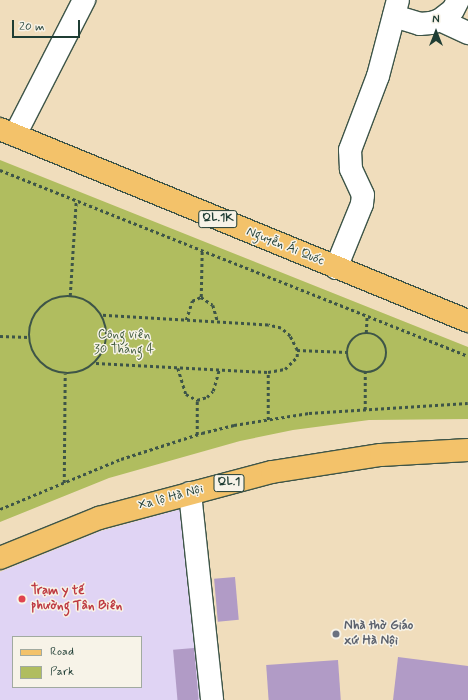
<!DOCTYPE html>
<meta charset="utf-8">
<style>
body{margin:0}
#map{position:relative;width:468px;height:700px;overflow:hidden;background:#f0ddbc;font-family:Mynerve,sans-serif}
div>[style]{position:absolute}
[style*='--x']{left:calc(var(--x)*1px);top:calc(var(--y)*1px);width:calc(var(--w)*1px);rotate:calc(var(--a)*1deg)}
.built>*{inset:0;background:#e0d4f4}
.green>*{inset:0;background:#b0bd5f}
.building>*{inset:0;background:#b19bc6;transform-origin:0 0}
.path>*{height:2.5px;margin-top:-1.25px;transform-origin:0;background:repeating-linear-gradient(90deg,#3e5548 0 3px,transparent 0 6px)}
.path>.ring{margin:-1.25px;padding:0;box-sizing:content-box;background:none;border:2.5px solid #3e5548;border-radius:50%}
.roads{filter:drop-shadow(1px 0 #3e5548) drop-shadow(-1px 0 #3e5548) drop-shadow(0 1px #3e5548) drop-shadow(0 -1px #3e5548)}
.minor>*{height:22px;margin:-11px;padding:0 11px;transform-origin:11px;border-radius:11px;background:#fff}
.major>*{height:22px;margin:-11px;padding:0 11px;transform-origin:11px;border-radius:11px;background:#f3c26a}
.highway>*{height:22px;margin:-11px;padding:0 11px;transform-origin:11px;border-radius:11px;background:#f3c26a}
.dots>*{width:11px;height:11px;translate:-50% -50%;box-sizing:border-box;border:2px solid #f7f3e8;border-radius:50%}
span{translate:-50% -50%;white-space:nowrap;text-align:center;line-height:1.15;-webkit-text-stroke:3px #f7f3e8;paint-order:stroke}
.shield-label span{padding:1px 3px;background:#f7f3e8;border:1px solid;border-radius:3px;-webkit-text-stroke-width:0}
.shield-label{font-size:12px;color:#1f3d34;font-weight:700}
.street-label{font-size:13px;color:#1f3d34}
.park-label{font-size:13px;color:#435d3f}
.health-label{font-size:13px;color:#be3a42;font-weight:700}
.left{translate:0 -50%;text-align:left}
.worship-label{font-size:13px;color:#5b616d;font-weight:700}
.legend{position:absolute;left:12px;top:636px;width:130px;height:52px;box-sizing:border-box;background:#f7f3e8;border:1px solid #a1aaa0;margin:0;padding:5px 7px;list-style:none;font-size:12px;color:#1f3d34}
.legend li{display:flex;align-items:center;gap:8px;height:20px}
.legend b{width:20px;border:1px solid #a1aaa0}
.north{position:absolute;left:416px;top:12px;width:40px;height:40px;-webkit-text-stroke:3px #f7f3e8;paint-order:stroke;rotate:0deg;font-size:11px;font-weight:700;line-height:16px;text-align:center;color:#1f3d34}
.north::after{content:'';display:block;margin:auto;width:14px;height:18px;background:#1f3d34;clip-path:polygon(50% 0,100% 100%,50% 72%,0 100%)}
.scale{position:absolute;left:12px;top:20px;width:68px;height:18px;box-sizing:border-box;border:2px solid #1f3d34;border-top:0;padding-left:5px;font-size:12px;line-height:14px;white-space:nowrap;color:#1f3d34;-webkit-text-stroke:3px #f7f3e8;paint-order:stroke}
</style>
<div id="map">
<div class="built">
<i style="clip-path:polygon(evenodd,196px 505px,210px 700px,0 700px,0 572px,101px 531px,196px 505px,13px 637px,141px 637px,141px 687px,13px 687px,13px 637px)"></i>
</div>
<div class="green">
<i style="clip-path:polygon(0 160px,468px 347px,468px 419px,369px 420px,293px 430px,240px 441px,109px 478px,0 522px)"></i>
</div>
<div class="building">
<i style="left:235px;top:577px;width:43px;height:21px;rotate:85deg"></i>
<i style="left:194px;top:648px;width:52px;height:21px;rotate:85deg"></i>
<i style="clip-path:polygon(398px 657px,468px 666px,468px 700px,393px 700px)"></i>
<i style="left:338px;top:660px;width:40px;height:72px;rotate:86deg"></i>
</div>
<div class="path">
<i style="--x:0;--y:170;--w:504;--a:21.67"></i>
<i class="ring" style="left:29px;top:296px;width:75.5px;height:75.5px"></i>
<i style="--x:70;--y:296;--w:96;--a:-86.4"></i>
<i style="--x:201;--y:297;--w:47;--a:-88.8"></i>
<i style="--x:186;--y:320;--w:20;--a:-72"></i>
<i style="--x:192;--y:301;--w:10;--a:-24"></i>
<i style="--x:201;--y:297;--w:14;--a:34"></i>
<i style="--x:213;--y:305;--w:18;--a:74"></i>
<i style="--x:366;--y:333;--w:17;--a:-87"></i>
<i class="ring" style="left:347px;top:333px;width:37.5px;height:37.5px"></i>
<i style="--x:0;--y:336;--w:29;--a:2"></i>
<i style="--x:297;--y:350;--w:50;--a:2.3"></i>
<i style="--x:96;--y:363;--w:172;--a:3"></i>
<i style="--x:268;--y:372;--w:17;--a:-10"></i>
<i style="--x:285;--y:369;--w:17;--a:-45"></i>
<i style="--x:297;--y:357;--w:7;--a:-90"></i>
<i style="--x:297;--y:350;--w:16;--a:-117"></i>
<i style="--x:290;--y:336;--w:12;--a:-138"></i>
<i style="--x:281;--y:328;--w:13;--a:-167"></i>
<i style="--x:268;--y:325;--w:166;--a:-176.6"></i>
<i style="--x:178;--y:368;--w:27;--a:73"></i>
<i style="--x:186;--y:394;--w:13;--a:29"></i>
<i style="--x:197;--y:400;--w:10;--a:-17"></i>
<i style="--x:207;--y:397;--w:8;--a:-45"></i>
<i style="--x:213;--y:391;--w:22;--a:-74"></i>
<i style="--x:365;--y:410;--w:38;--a:-90"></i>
<i style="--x:268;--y:420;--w:48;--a:-90"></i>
<i style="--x:197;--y:435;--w:35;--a:-90"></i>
<i style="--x:64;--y:483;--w:109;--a:-89.5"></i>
<i style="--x:0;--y:509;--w:131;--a:-22.5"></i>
<i style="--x:121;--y:459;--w:85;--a:-17.8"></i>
<i style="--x:202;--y:433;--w:33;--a:-14"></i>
<i style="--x:234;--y:425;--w:76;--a:-9.1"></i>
<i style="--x:309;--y:413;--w:159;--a:-3.6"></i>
</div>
<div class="roads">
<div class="minor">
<i style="--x:394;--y:16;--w:27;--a:17"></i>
<i style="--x:420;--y:24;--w:11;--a:-5"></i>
<i style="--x:431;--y:23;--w:9;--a:-18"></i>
<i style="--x:440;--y:20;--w:16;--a:-38"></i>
<i style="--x:453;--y:10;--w:11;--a:-63"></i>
<i style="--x:440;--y:20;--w:31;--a:25"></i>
<i style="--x:15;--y:135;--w:152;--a:-62.9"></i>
<i style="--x:336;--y:268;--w:69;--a:-67.9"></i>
<i style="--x:362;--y:204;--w:9;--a:-84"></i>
<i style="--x:363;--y:195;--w:29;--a:-115"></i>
<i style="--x:351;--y:169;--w:19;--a:-93"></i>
<i style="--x:350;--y:150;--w:79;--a:-69.3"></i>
<i style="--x:378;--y:76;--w:79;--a:-75.3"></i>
<i style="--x:190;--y:493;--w:208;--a:83.9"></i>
</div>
<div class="major">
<i style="--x:0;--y:129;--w:506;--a:22.31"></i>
</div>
<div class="highway">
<i style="--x:0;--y:558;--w:107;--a:-22"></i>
<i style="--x:99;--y:518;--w:179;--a:-14.9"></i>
<i style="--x:272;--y:472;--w:110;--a:-8.9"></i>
<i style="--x:381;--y:455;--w:87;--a:-3.3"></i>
</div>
</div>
<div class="dots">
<i style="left:22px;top:599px;background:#e0444e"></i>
<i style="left:336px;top:634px;background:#6b7280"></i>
</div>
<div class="shield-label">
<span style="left:218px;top:219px">QL.1K</span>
<span style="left:229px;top:483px">QL.1</span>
</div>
<div class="street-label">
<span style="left:285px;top:247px;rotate:22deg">Nguyễn Ái Quốc</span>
<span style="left:171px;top:498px;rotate:-15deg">Xa lộ Hà Nội</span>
</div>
<div class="park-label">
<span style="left:124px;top:343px">Công viên<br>30 Tháng 4</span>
</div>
<div class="health-label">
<span class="left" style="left:31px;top:599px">Trạm y tế<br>phường Tân Biên</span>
</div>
<div class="worship-label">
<span class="left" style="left:344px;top:634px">Nhà thờ Giáo<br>xứ Hà Nội</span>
</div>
<ul class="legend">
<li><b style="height:5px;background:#f3c26a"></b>Road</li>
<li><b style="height:11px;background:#b0bd5f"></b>Park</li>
</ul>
<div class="north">N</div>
<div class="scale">20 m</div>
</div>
